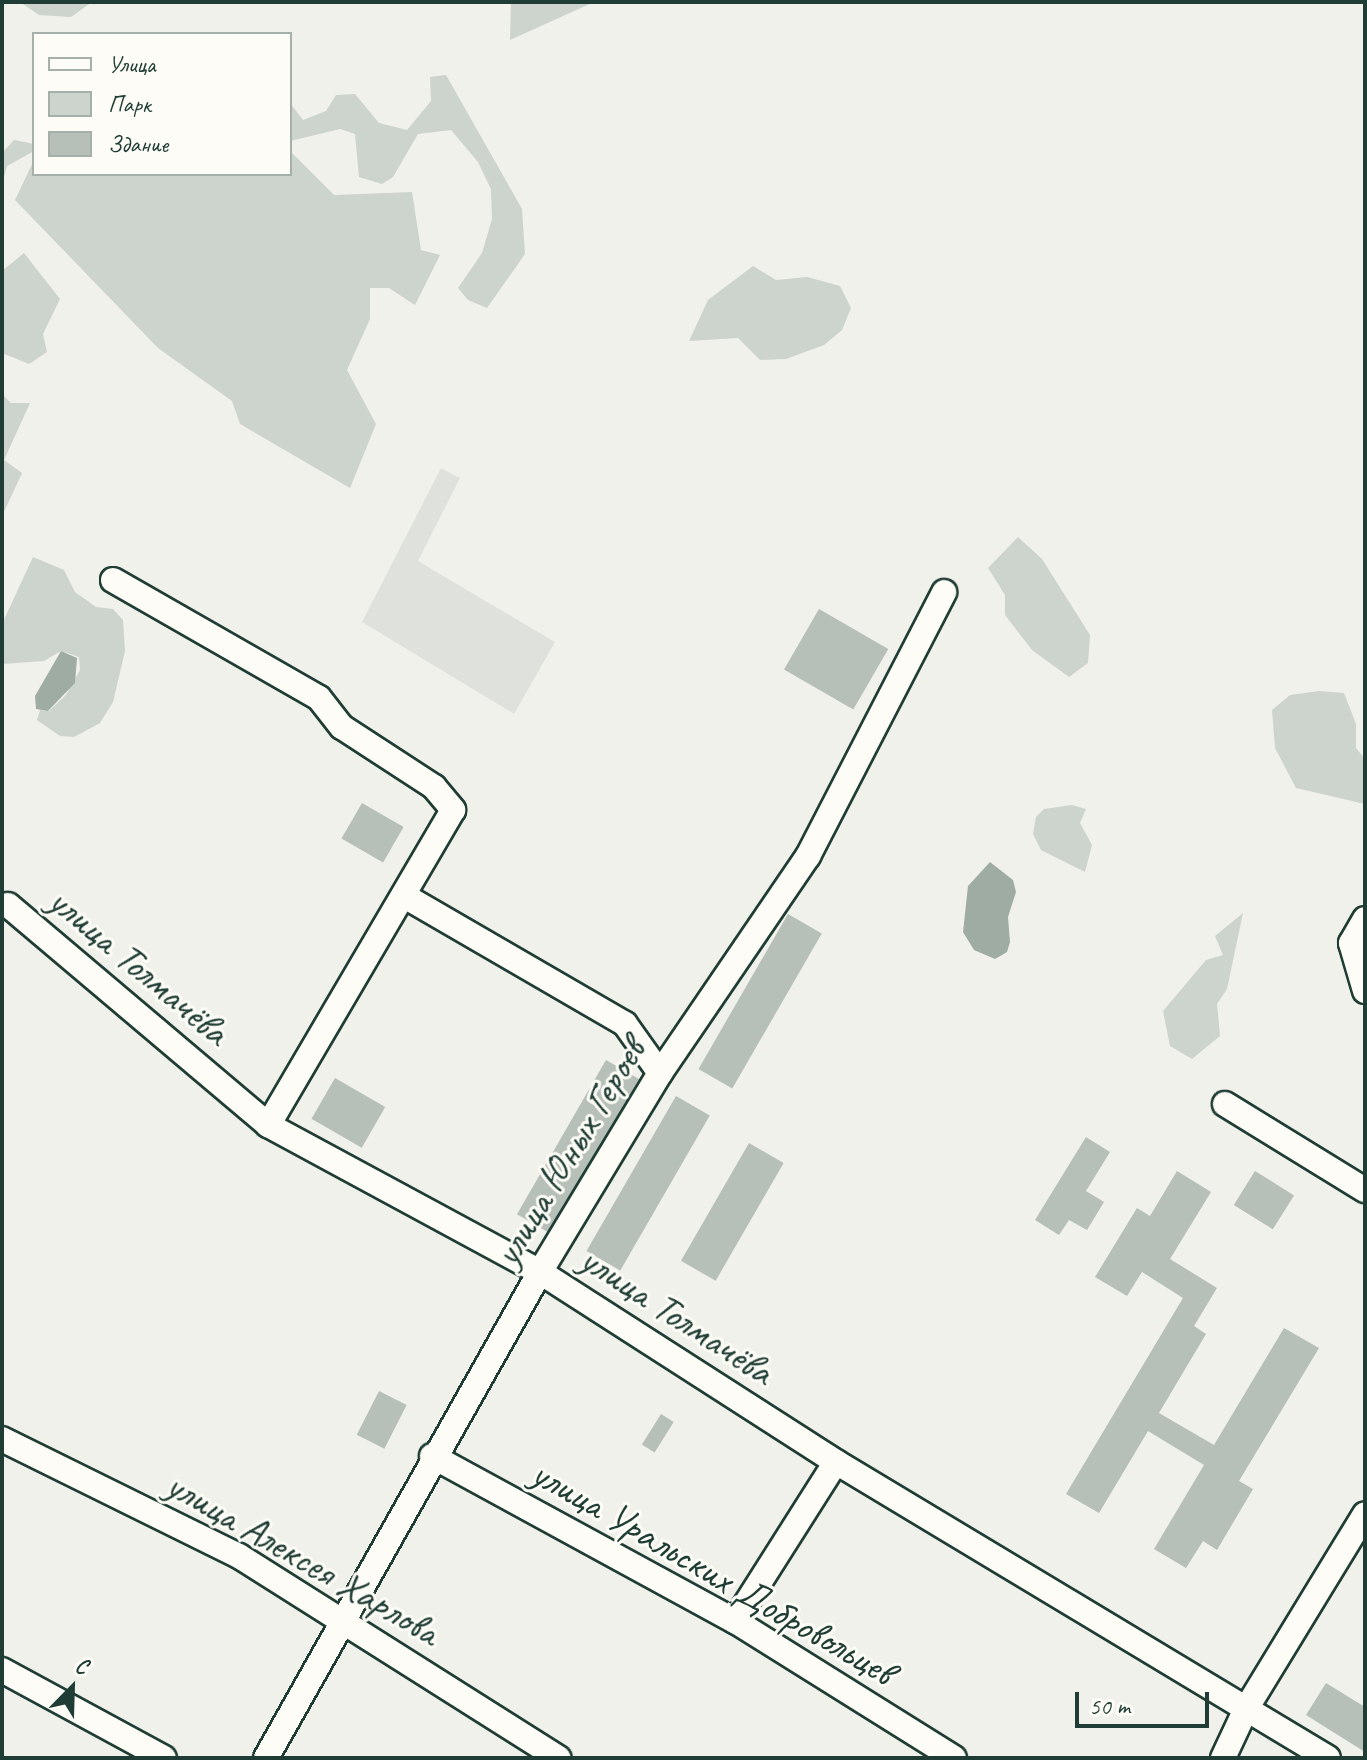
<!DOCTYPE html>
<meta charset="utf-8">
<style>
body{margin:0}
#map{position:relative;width:1367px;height:1760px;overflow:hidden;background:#f0f1eb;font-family:Caveat,sans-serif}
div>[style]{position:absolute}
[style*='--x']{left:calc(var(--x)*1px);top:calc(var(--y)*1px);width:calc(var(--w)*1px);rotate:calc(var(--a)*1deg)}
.built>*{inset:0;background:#dfe2dc}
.green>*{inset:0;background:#cdd3cd}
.water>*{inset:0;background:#9faca4}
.building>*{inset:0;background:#b6bfb8;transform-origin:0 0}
.roads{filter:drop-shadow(2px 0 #1f3d34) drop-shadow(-2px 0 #1f3d34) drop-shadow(0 2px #1f3d34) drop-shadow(0 -2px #1f3d34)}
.minor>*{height:24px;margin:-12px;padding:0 12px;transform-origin:12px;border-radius:12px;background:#fdfcf7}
span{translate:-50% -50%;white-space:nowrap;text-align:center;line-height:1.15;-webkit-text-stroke:6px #fdfcf7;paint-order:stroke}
.street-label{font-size:40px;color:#1f3d34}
.frame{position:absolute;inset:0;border:4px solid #1f3d34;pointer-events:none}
.legend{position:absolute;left:32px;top:32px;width:260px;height:144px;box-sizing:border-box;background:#fdfcf7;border:2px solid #a4b0a9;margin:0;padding:10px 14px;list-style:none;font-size:24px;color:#1f3d34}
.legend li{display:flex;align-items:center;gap:16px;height:40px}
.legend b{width:40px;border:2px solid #a4b0a9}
.north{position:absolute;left:32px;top:1648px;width:80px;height:80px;-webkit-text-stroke:6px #fdfcf7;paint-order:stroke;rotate:23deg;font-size:22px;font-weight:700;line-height:32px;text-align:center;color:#1f3d34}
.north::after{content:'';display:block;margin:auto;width:28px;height:36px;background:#1f3d34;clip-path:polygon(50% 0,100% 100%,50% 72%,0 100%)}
.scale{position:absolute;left:1075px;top:1692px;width:134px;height:36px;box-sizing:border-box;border:4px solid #1f3d34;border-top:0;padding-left:10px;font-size:24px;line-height:28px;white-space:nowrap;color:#1f3d34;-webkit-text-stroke:6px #fdfcf7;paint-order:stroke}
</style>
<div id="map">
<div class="built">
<i style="clip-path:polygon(441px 468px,460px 478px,418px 561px,555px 642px,514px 714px,362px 622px)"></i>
</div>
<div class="green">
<i style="clip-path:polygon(20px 2px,92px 2px,71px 17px,39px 15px)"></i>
<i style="clip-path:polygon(511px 2px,594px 2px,510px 40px)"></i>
<i style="clip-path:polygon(446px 75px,522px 209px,525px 254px,487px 308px,468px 300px,458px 288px,482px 253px,492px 219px,491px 189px,478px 162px,451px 130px,418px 134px,393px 177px,382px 184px,359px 177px,355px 134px,340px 129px,290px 141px,290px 103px,303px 120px,326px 111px,336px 95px,355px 94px,379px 123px,407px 130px,431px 101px,430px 77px)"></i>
<i style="clip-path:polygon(14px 140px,34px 144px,34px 151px,7px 166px,2px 185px,2px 153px)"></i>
<i style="clip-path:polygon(290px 151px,334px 195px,412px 192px,421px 250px,440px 255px,415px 305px,389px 288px,370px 288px,370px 319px,347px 370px,376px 424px,350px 488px,240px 424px,232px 401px,158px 348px,15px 200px,34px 160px,34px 174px,290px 174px)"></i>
<i style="clip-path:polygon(24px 253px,60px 299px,43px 334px,47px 352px,29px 364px,2px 353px,2px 271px)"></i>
<i style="clip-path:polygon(753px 266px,776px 280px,807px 277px,840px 286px,851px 308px,842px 330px,824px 345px,786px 359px,760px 360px,738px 338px,689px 341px,708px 300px)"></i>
<i style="clip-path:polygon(2px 394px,11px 403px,30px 403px,4px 460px,22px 473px,2px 516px)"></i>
<i style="clip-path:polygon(1018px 537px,1042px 559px,1090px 635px,1088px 663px,1069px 677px,1032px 650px,1005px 615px,1005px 595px,988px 568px)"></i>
<i style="clip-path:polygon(33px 557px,64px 570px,75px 592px,96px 607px,113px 609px,123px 620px,125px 651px,113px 702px,100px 723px,74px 737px,60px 736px,37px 720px,40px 710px,49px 711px,66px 695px,80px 670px,79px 657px,61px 651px,44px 661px,2px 664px,2px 624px)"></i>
<i style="clip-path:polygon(1319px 691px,1344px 693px,1356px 724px,1356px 748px,1365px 759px,1365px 804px,1296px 788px,1275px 748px,1272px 710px,1290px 695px)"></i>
<i style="clip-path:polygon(1072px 805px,1086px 809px,1080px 823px,1092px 845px,1085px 872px,1041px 850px,1033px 834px,1036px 817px,1044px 809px)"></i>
<i style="clip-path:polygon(1243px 913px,1227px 989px,1217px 1004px,1220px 1036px,1192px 1059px,1170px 1046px,1163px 1011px,1206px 960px,1223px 955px,1215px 936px)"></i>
</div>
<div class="water">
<i style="clip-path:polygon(61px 651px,77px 658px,75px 683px,48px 711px,36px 709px,35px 696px)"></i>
<i style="clip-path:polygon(990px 862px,1013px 880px,1016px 892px,1008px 917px,1010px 942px,1007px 952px,995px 959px,974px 950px,963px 932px,968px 886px)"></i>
</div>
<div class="building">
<i style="left:819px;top:609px;width:80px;height:70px;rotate:30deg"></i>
<i style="left:362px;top:803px;width:48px;height:41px;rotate:30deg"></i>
<i style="left:788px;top:914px;width:39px;height:179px;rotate:30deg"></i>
<i style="left:606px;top:1060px;width:38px;height:178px;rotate:30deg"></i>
<i style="left:335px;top:1078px;width:58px;height:47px;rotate:30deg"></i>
<i style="left:676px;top:1096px;width:39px;height:179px;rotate:30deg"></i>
<i style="clip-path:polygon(1086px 1137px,1110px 1152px,1086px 1191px,1104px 1202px,1087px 1230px,1069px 1220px,1059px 1235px,1035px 1220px)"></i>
<i style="left:749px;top:1143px;width:40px;height:136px;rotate:30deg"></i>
<i style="clip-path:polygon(1177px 1171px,1211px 1192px,1170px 1259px,1217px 1288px,1194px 1326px,1206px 1334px,1159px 1413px,1214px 1445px,1284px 1328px,1319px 1348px,1239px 1481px,1253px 1489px,1217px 1550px,1203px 1541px,1186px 1568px,1154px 1549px,1204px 1465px,1148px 1431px,1099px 1513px,1066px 1494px,1183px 1298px,1142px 1272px,1127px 1296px,1095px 1277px,1137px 1208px,1150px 1216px)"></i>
<i style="left:1255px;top:1171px;width:46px;height:40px;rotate:32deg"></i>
<i style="left:379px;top:1391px;width:31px;height:49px;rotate:27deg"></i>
<i style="left:661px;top:1414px;width:15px;height:36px;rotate:32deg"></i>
<i style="clip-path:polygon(1326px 1683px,1365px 1707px,1365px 1752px,1306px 1715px)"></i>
</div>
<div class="roads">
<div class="minor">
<i style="--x:113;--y:580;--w:237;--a:29.8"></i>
<i style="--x:319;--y:698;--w:37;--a:52"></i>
<i style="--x:342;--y:727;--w:110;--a:33.1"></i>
<i style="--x:434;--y:787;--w:30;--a:50"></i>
<i style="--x:453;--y:810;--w:365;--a:120.4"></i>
<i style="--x:406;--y:897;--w:253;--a:30.1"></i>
<i style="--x:625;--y:1024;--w:60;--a:54.5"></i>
<i style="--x:8;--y:905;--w:341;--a:40.2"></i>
<i style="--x:268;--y:1125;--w:309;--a:28.4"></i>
<i style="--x:540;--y:1272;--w:352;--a:32.7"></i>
<i style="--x:836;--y:1462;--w:574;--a:31.03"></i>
<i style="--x:1365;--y:919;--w:28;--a:120"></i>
<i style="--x:1351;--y:943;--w:50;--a:73.7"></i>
<i style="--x:1225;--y:1104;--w:164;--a:31.6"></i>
<i style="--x:2;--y:1439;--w:264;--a:26.3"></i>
<i style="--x:239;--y:1556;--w:378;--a:32.3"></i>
<i style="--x:432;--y:1456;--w:345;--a:28.6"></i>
<i style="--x:735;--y:1621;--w:258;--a:32"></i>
<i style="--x:735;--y:1621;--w:188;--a:-57.6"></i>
<i style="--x:2;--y:1670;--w:184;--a:28.5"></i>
<i style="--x:266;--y:1758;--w:558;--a:-60.59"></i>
<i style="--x:540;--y:1272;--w:232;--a:-58.9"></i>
<i style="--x:660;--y:1073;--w:263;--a:-55.7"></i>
<i style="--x:808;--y:856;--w:297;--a:-62.7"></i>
<i style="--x:1223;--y:1758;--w:54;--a:-64.9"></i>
<i style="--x:1246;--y:1709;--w:228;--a:-58.6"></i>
</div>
</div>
<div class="street-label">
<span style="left:139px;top:966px;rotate:40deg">улица Толмачёва</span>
<span style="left:569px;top:1152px;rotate:-59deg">улица Юных Героев</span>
<span style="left:677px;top:1315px;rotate:33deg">улица Толмачёва</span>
<span style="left:303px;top:1558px;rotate:30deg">улица Алексея Харлова</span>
<span style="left:713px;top:1572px;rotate:30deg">улица Уральских Добровольцев</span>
</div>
<div class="frame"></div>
<ul class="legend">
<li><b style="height:10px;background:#fdfcf7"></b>Улица</li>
<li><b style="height:22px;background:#cdd3cd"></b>Парк</li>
<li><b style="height:22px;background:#b6bfb8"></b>Здание</li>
</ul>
<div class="north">С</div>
<div class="scale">50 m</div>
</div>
